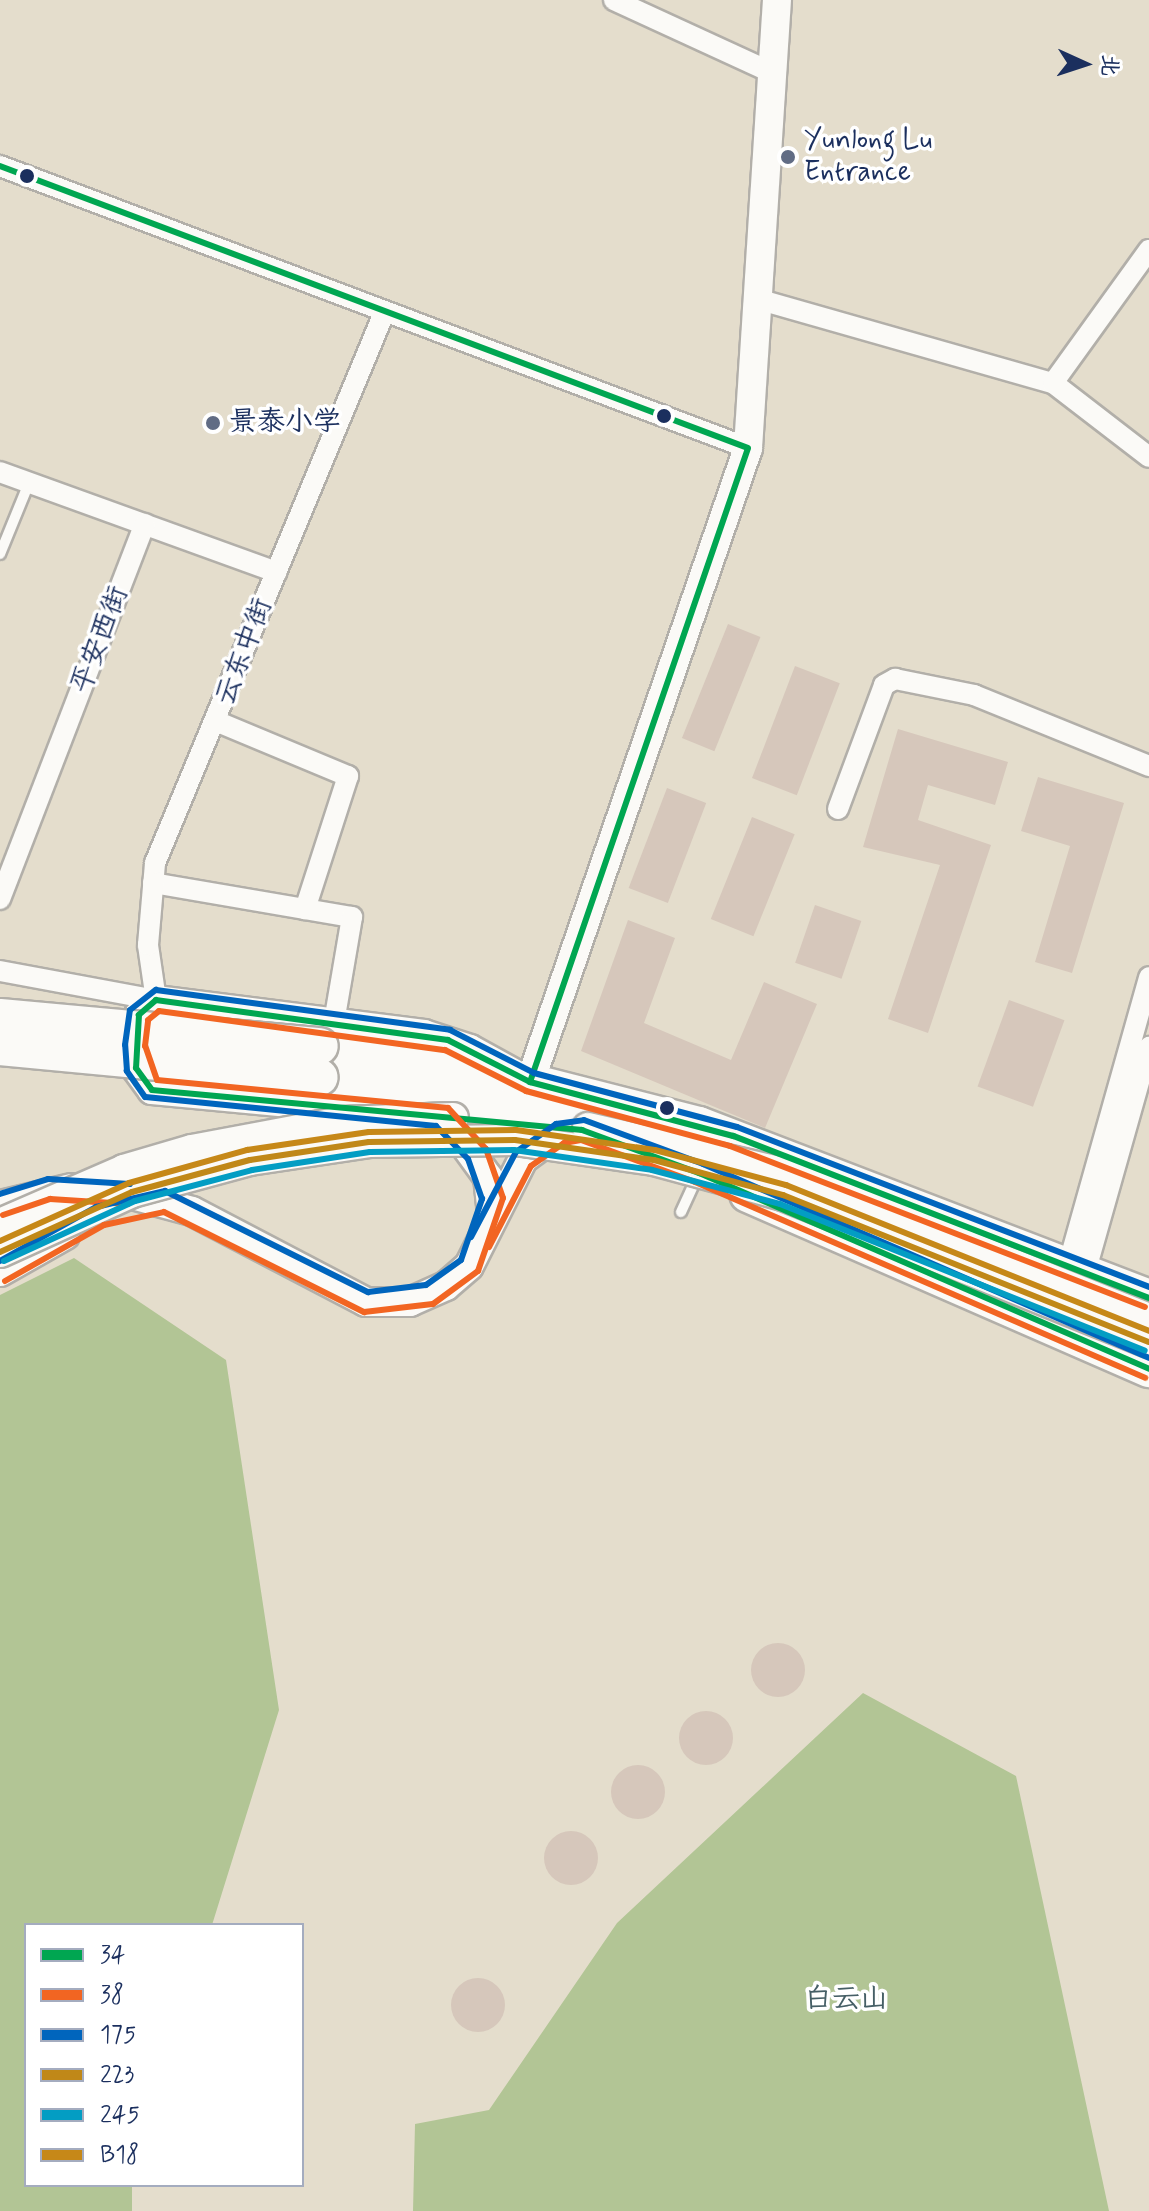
<!DOCTYPE html>
<meta charset="utf-8">
<style>
body{margin:0}
#map{position:relative;width:1149px;height:2211px;overflow:hidden;background:#e4ddcc;font-family:Mynerve,"LXGW WenKai TC",sans-serif}
div>[style]{position:absolute}
[style*='--x']{left:calc(var(--x)*1px);top:calc(var(--y)*1px);width:calc(var(--w)*1px);rotate:calc(var(--a)*1deg)}
.forest>*{inset:0;background:#b2c595}
.building>*{inset:0;background:#d6c7bb;transform-origin:0 0}
.round{border-radius:50%}
.roads{filter:drop-shadow(2px 0 #b2afa9) drop-shadow(-2px 0 #b2afa9) drop-shadow(0 2px #b2afa9) drop-shadow(0 -2px #b2afa9)}
.lane>*{height:10px;margin:-5px;padding:0 5px;transform-origin:5px;border-radius:5px;background:#fbfaf7}
.street>*{height:20px;margin:-10px;padding:0 10px;transform-origin:10px;border-radius:10px;background:#fbfaf7}
.secondary>*{height:28px;margin:-14px;padding:0 14px;transform-origin:14px;border-radius:14px;background:#fbfaf7}
.highway>*{height:36px;margin:-18px;padding:0 18px;transform-origin:18px;border-radius:18px;background:#fbfaf7}
.bridges{filter:drop-shadow(2px 0 #b2afa9) drop-shadow(-2px 0 #b2afa9) drop-shadow(0 2px #b2afa9) drop-shadow(0 -2px #b2afa9)}
.primary-bridge>*{height:30px;margin:-15px;padding:0 15px;transform-origin:15px;border-radius:15px;background:#fbfaf7}
.highway-bridge>*{height:36px;margin:-18px;padding:0 18px;transform-origin:18px;border-radius:18px;background:#fbfaf7}
.bus-1>*{height:6px;margin:-3px;padding:0 3px;transform-origin:3px;border-radius:3px;background:#00a651}
.bus-2>*{height:6px;margin:-3px;padding:0 3px;transform-origin:3px;border-radius:3px;background:#f26522}
.bus-3>*{height:6px;margin:-3px;padding:0 3px;transform-origin:3px;border-radius:3px;background:#0065bd}
.bus-4>*{height:6px;margin:-3px;padding:0 3px;transform-origin:3px;border-radius:3px;background:#c08818}
.bus-5>*{height:6px;margin:-3px;padding:0 3px;transform-origin:3px;border-radius:3px;background:#039dc3}
.bus-6>*{height:6px;margin:-3px;padding:0 3px;transform-origin:3px;border-radius:3px;background:#c68818}
.dots>*{width:22px;height:22px;translate:-50% -50%;box-sizing:border-box;border:4px solid #fff;border-radius:50%}
span{translate:-50% -50%;white-space:nowrap;text-align:center;line-height:1.15;-webkit-text-stroke:7px #fff;paint-order:stroke}
.poi-label{font-size:28px;color:#1b2f5e}
.left{translate:0 -50%;text-align:left}
.street-label{font-size:28px;color:#1b2f5e}
.park-label{font-size:28px;color:#465f66}
.legend{position:absolute;left:24px;top:1923px;width:280px;height:264px;box-sizing:border-box;background:#fff;border:2px solid #a4acbf;margin:0;padding:10px 14px;list-style:none;font-size:24px;color:#1b2f5e}
.legend li{display:flex;align-items:center;gap:16px;height:40px}
.legend b{width:40px;border:2px solid #a4acbf}
.north{position:absolute;left:1045px;top:24px;width:80px;height:80px;-webkit-text-stroke:6px #fff;paint-order:stroke;rotate:93deg;font-size:22px;font-weight:700;line-height:32px;text-align:center;color:#1b2f5e}
.north::after{content:'';display:block;margin:auto;width:28px;height:36px;background:#1b2f5e;clip-path:polygon(50% 0,100% 100%,50% 72%,0 100%)}
</style>
<div id="map">
<div class="forest">
<i style="clip-path:polygon(74px 1258px,226px 1360px,279px 1710px,212px 1925px,26px 1925px,26px 2185px,132px 2185px,132px 2211px,0 2211px,0 1295px)"></i>
<i style="clip-path:polygon(863px 1693px,1016px 1776px,1109px 2211px,413px 2211px,415px 2124px,489px 2110px,617px 1923px)"></i>
</div>
<div class="building">
<i style="left:728px;top:624px;width:35px;height:123px;rotate:22deg"></i>
<i style="left:795px;top:666px;width:48px;height:120px;rotate:21deg"></i>
<i style="clip-path:polygon(898px 729px,1008px 762px,995px 805px,928px 785px,918px 820px,991px 845px,928px 1033px,888px 1019px,940px 865px,863px 847px)"></i>
<i style="clip-path:polygon(1038px 777px,1124px 803px,1072px 973px,1035px 962px,1070px 846px,1021px 831px)"></i>
<i style="left:667px;top:788px;width:42px;height:107px;rotate:21deg"></i>
<i style="left:752px;top:817px;width:46px;height:110px;rotate:22deg"></i>
<i style="left:815px;top:905px;width:49px;height:61px;rotate:19deg"></i>
<i style="clip-path:polygon(628px 920px,675px 938px,644px 1023px,731px 1060px,764px 982px,817px 1004px,765px 1128px,581px 1051px)"></i>
<i style="left:1009px;top:1000px;width:59px;height:92px;rotate:20deg"></i>
<i class="round" style="left:751px;top:1643px;width:54px;height:54px"></i>
<i class="round" style="left:679px;top:1711px;width:54px;height:54px"></i>
<i class="round" style="left:611px;top:1765px;width:54px;height:54px"></i>
<i class="round" style="left:544px;top:1831px;width:54px;height:54px"></i>
<i class="round" style="left:451px;top:1978px;width:54px;height:54px"></i>
</div>
<div class="roads">
<div class="lane">
<i style="--x:0;--y:554;--w:77;--a:-67.8"></i>
<i style="--x:681;--y:1212;--w:41;--a:-65.3"></i>
</div>
<div class="street">
<i style="--x:614;--y:0;--w:177;--a:24.7"></i>
<i style="--x:0;--y:166;--w:799;--a:20.66"></i>
<i style="--x:761;--y:300;--w:304;--a:15.9"></i>
<i style="--x:1053;--y:383;--w:121;--a:37.6"></i>
<i style="--x:1053;--y:383;--w:164;--a:-54.2"></i>
<i style="--x:0;--y:472;--w:294;--a:19.9"></i>
<i style="--x:218;--y:722;--w:141;--a:22.6"></i>
<i style="--x:348;--y:776;--w:140;--a:107.9"></i>
<i style="--x:838;--y:809;--w:132;--a:-69.6"></i>
<i style="--x:884;--y:685;--w:13;--a:-29"></i>
<i style="--x:895;--y:679;--w:81;--a:11.4"></i>
<i style="--x:974;--y:695;--w:189;--a:22.1"></i>
<i style="--x:153;--y:883;--w:202;--a:9.7"></i>
<i style="--x:352;--y:917;--w:107;--a:99.7"></i>
<i style="--x:0;--y:899;--w:402;--a:-68.9"></i>
<i style="--x:0;--y:971;--w:159;--a:10.5"></i>
<i style="--x:156;--y:1000;--w:56;--a:-98.3"></i>
<i style="--x:148;--y:945;--w:82;--a:-85.1"></i>
<i style="--x:155;--y:863;--w:596;--a:-67.39"></i>
<i style="--x:1068;--y:1266;--w:300;--a:-74.3"></i>
<i style="--x:1085;--y:1273;--w:235;--a:-74.2"></i>
</div>
<div class="secondary">
<i style="--x:374;--y:1111;--w:223;--a:-174.6"></i>
<i style="--x:152;--y:1090;--w:27;--a:-126"></i>
<i style="--x:136;--y:1068;--w:53;--a:-86.8"></i>
<i style="--x:139;--y:1015;--w:23;--a:-41"></i>
<i style="--x:156;--y:1000;--w:270;--a:7.2"></i>
<i style="--x:424;--y:1034;--w:48;--a:18.1"></i>
<i style="--x:470;--y:1049;--w:68;--a:28.8"></i>
<i style="--x:530;--y:1082;--w:670;--a:-71.02"></i>
<i style="--x:748;--y:448;--w:449;--a:-86.3"></i>
<i style="--x:453;--y:1129;--w:59;--a:53.9"></i>
<i style="--x:488;--y:1177;--w:37;--a:84"></i>
<i style="--x:121;--y:1192;--w:73;--a:15"></i>
<i style="--x:192;--y:1211;--w:196;--a:27.6"></i>
<i style="--x:366;--y:1302;--w:44;--a:0"></i>
<i style="--x:410;--y:1302;--w:39;--a:-24"></i>
<i style="--x:446;--y:1286;--w:30;--a:-41"></i>
<i style="--x:469;--y:1266;--w:120;--a:-63.2"></i>
<i style="--x:523;--y:1159;--w:42;--a:-36.3"></i>
<i style="--x:0;--y:1205;--w:74;--a:-13.3"></i>
<i style="--x:0;--y:1272;--w:75;--a:-29.6"></i>
</div>
<div class="highway">
<i style="--x:320;--y:1046;--w:213;--a:9.7"></i>
<i style="--x:530;--y:1082;--w:174;--a:14.3"></i>
<i style="--x:699;--y:1125;--w:482;--a:21"></i>
<i style="--x:320;--y:1077;--w:181;--a:9.9"></i>
<i style="--x:498;--y:1108;--w:126;--a:15.7"></i>
<i style="--x:748;--y:1194;--w:438;--a:23.6"></i>
</div>
</div>
<div class="bridges">
<div class="primary-bridge">
<i style="--x:588;--y:1128;--w:208;--a:13"></i>
<i style="--x:791;--y:1175;--w:386;--a:21.9"></i>
<i style="--x:0;--y:1224;--w:135;--a:-23.5"></i>
<i style="--x:124;--y:1170;--w:71;--a:-16.4"></i>
<i style="--x:192;--y:1150;--w:152;--a:-10.6"></i>
<i style="--x:341;--y:1122;--w:112;--a:-2"></i>
<i style="--x:0;--y:1252;--w:145;--a:-24.4"></i>
<i style="--x:132;--y:1192;--w:122;--a:-15.2"></i>
<i style="--x:250;--y:1160;--w:120;--a:-8.6"></i>
<i style="--x:369;--y:1142;--w:146;--a:-0.8"></i>
<i style="--x:515;--y:1140;--w:140;--a:8.2"></i>
<i style="--x:654;--y:1160;--w:134;--a:15.2"></i>
<i style="--x:783;--y:1195;--w:394;--a:21.9"></i>
</div>
<div class="highway-bridge">
<i style="--x:0;--y:1017;--w:321;--a:5.2"></i>
<i style="--x:0;--y:1047;--w:321;--a:5.4"></i>
</div>
</div>
<div class="bus-1">
<i style="--x:0;--y:166;--w:799;--a:20.66"></i>
<i style="--x:530;--y:1082;--w:670;--a:-71.02"></i>
<i style="--x:1149;--y:1298;--w:446;--a:-158.7"></i>
<i style="--x:733;--y:1136;--w:210;--a:-165.1"></i>
<i style="--x:530;--y:1082;--w:92;--a:-152.9"></i>
<i style="--x:448;--y:1040;--w:295;--a:-172.2"></i>
<i style="--x:156;--y:1000;--w:23;--a:139"></i>
<i style="--x:139;--y:1015;--w:53;--a:93.2"></i>
<i style="--x:136;--y:1068;--w:27;--a:54"></i>
<i style="--x:152;--y:1090;--w:432;--a:5.3"></i>
<i style="--x:582;--y:1130;--w:125;--a:20.2"></i>
<i style="--x:699;--y:1173;--w:491;--a:23.5"></i>
</div>
<div class="bus-2">
<i style="--x:3;--y:1215;--w:50;--a:-18.8"></i>
<i style="--x:50;--y:1199;--w:78;--a:3.7"></i>
<i style="--x:489;--y:1247;--w:91;--a:-62.6"></i>
<i style="--x:531;--y:1166;--w:40;--a:-34.9"></i>
<i style="--x:564;--y:1143;--w:17;--a:-10"></i>
<i style="--x:581;--y:1140;--w:121;--a:20.2"></i>
<i style="--x:695;--y:1182;--w:491;--a:23.5"></i>
<i style="--x:5;--y:1281;--w:114;--a:-29.5"></i>
<i style="--x:104;--y:1225;--w:61;--a:-12.2"></i>
<i style="--x:164;--y:1212;--w:224;--a:26.6"></i>
<i style="--x:364;--y:1312;--w:69;--a:-6.6"></i>
<i style="--x:433;--y:1304;--w:56;--a:-36.3"></i>
<i style="--x:478;--y:1271;--w:77;--a:-71.1"></i>
<i style="--x:503;--y:1198;--w:52;--a:-109.1"></i>
<i style="--x:486;--y:1149;--w:56;--a:-132.8"></i>
<i style="--x:448;--y:1108;--w:292;--a:-174.5"></i>
<i style="--x:157;--y:1080;--w:36;--a:-109"></i>
<i style="--x:145;--y:1046;--w:26;--a:-83"></i>
<i style="--x:148;--y:1020;--w:14;--a:-39"></i>
<i style="--x:159;--y:1011;--w:289;--a:7.8"></i>
<i style="--x:445;--y:1050;--w:91;--a:26.8"></i>
<i style="--x:526;--y:1091;--w:211;--a:15.1"></i>
<i style="--x:730;--y:1146;--w:445;--a:21.2"></i>
</div>
<div class="bus-3">
<i style="--x:0;--y:1194;--w:50;--a:-17.4"></i>
<i style="--x:48;--y:1179;--w:82;--a:3.5"></i>
<i style="--x:471;--y:1237;--w:96;--a:-62.1"></i>
<i style="--x:516;--y:1152;--w:49;--a:-35"></i>
<i style="--x:556;--y:1124;--w:28;--a:-8"></i>
<i style="--x:584;--y:1120;--w:127;--a:20.3"></i>
<i style="--x:703;--y:1164;--w:486;--a:23.5"></i>
<i style="--x:0;--y:1261;--w:110;--a:-29.4"></i>
<i style="--x:96;--y:1207;--w:71;--a:-13.1"></i>
<i style="--x:165;--y:1191;--w:227;--a:26.5"></i>
<i style="--x:368;--y:1292;--w:58;--a:-6.9"></i>
<i style="--x:426;--y:1285;--w:43;--a:-35.5"></i>
<i style="--x:461;--y:1260;--w:65;--a:-71"></i>
<i style="--x:482;--y:1199;--w:42;--a:-109.3"></i>
<i style="--x:468;--y:1159;--w:46;--a:-134.1"></i>
<i style="--x:436;--y:1126;--w:292;--a:-174.3"></i>
<i style="--x:145;--y:1097;--w:32;--a:-125"></i>
<i style="--x:127;--y:1071;--w:26;--a:-94"></i>
<i style="--x:125;--y:1045;--w:35;--a:-82"></i>
<i style="--x:130;--y:1010;--w:33;--a:-38"></i>
<i style="--x:156;--y:990;--w:297;--a:7.7"></i>
<i style="--x:450;--y:1030;--w:94;--a:27.1"></i>
<i style="--x:534;--y:1073;--w:210;--a:14.9"></i>
<i style="--x:737;--y:1127;--w:442;--a:21.2"></i>
</div>
<div class="bus-4">
<i style="--x:0;--y:1252;--w:145;--a:-24.4"></i>
<i style="--x:132;--y:1192;--w:122;--a:-15.2"></i>
<i style="--x:250;--y:1160;--w:120;--a:-8.6"></i>
<i style="--x:369;--y:1142;--w:146;--a:-0.8"></i>
<i style="--x:515;--y:1140;--w:140;--a:8.2"></i>
<i style="--x:654;--y:1160;--w:134;--a:15.2"></i>
<i style="--x:783;--y:1195;--w:394;--a:21.9"></i>
</div>
<div class="bus-5">
<i style="--x:4;--y:1261;--w:144;--a:-24.6"></i>
<i style="--x:135;--y:1201;--w:121;--a:-14.8"></i>
<i style="--x:252;--y:1170;--w:119;--a:-8.7"></i>
<i style="--x:370;--y:1152;--w:144;--a:-0.8"></i>
<i style="--x:514;--y:1150;--w:139;--a:8.2"></i>
<i style="--x:652;--y:1170;--w:132;--a:14.9"></i>
<i style="--x:780;--y:1204;--w:393;--a:21.9"></i>
</div>
<div class="bus-6">
<i style="--x:0;--y:1241;--w:141;--a:-24.2"></i>
<i style="--x:129;--y:1183;--w:123;--a:-15.6"></i>
<i style="--x:247;--y:1150;--w:123;--a:-8.4"></i>
<i style="--x:369;--y:1132;--w:147;--a:-0.8"></i>
<i style="--x:516;--y:1130;--w:140;--a:8.2"></i>
<i style="--x:655;--y:1150;--w:136;--a:15"></i>
<i style="--x:786;--y:1185;--w:391;--a:21.9"></i>
</div>
<div class="dots">
<i style="left:788px;top:157px;background:#616c84"></i>
<i style="left:27px;top:176px;background:#1b2f5e"></i>
<i style="left:664px;top:416px;background:#1b2f5e"></i>
<i style="left:213px;top:423px;background:#616c84"></i>
<i style="left:667px;top:1108px;background:#1b2f5e"></i>
</div>
<div class="poi-label">
<span class="left" style="left:804px;top:157px">Yunlong Lu<br>Entrance</span>
<span class="left" style="left:229px;top:423px">景泰小学</span>
</div>
<div class="street-label">
<span style="left:101px;top:640px;rotate:-69deg">平安西街</span>
<span style="left:245px;top:652px;rotate:-69deg">云东中街</span>
</div>
<div class="park-label">
<span style="left:846px;top:2000px">白云山</span>
</div>
<ul class="legend">
<li><b style="height:10px;background:#00a651"></b>34</li>
<li><b style="height:10px;background:#f26522"></b>38</li>
<li><b style="height:10px;background:#0065bd"></b>175</li>
<li><b style="height:10px;background:#c08818"></b>223</li>
<li><b style="height:10px;background:#039dc3"></b>245</li>
<li><b style="height:10px;background:#c68818"></b>B18</li>
</ul>
<div class="north">北</div>
</div>
